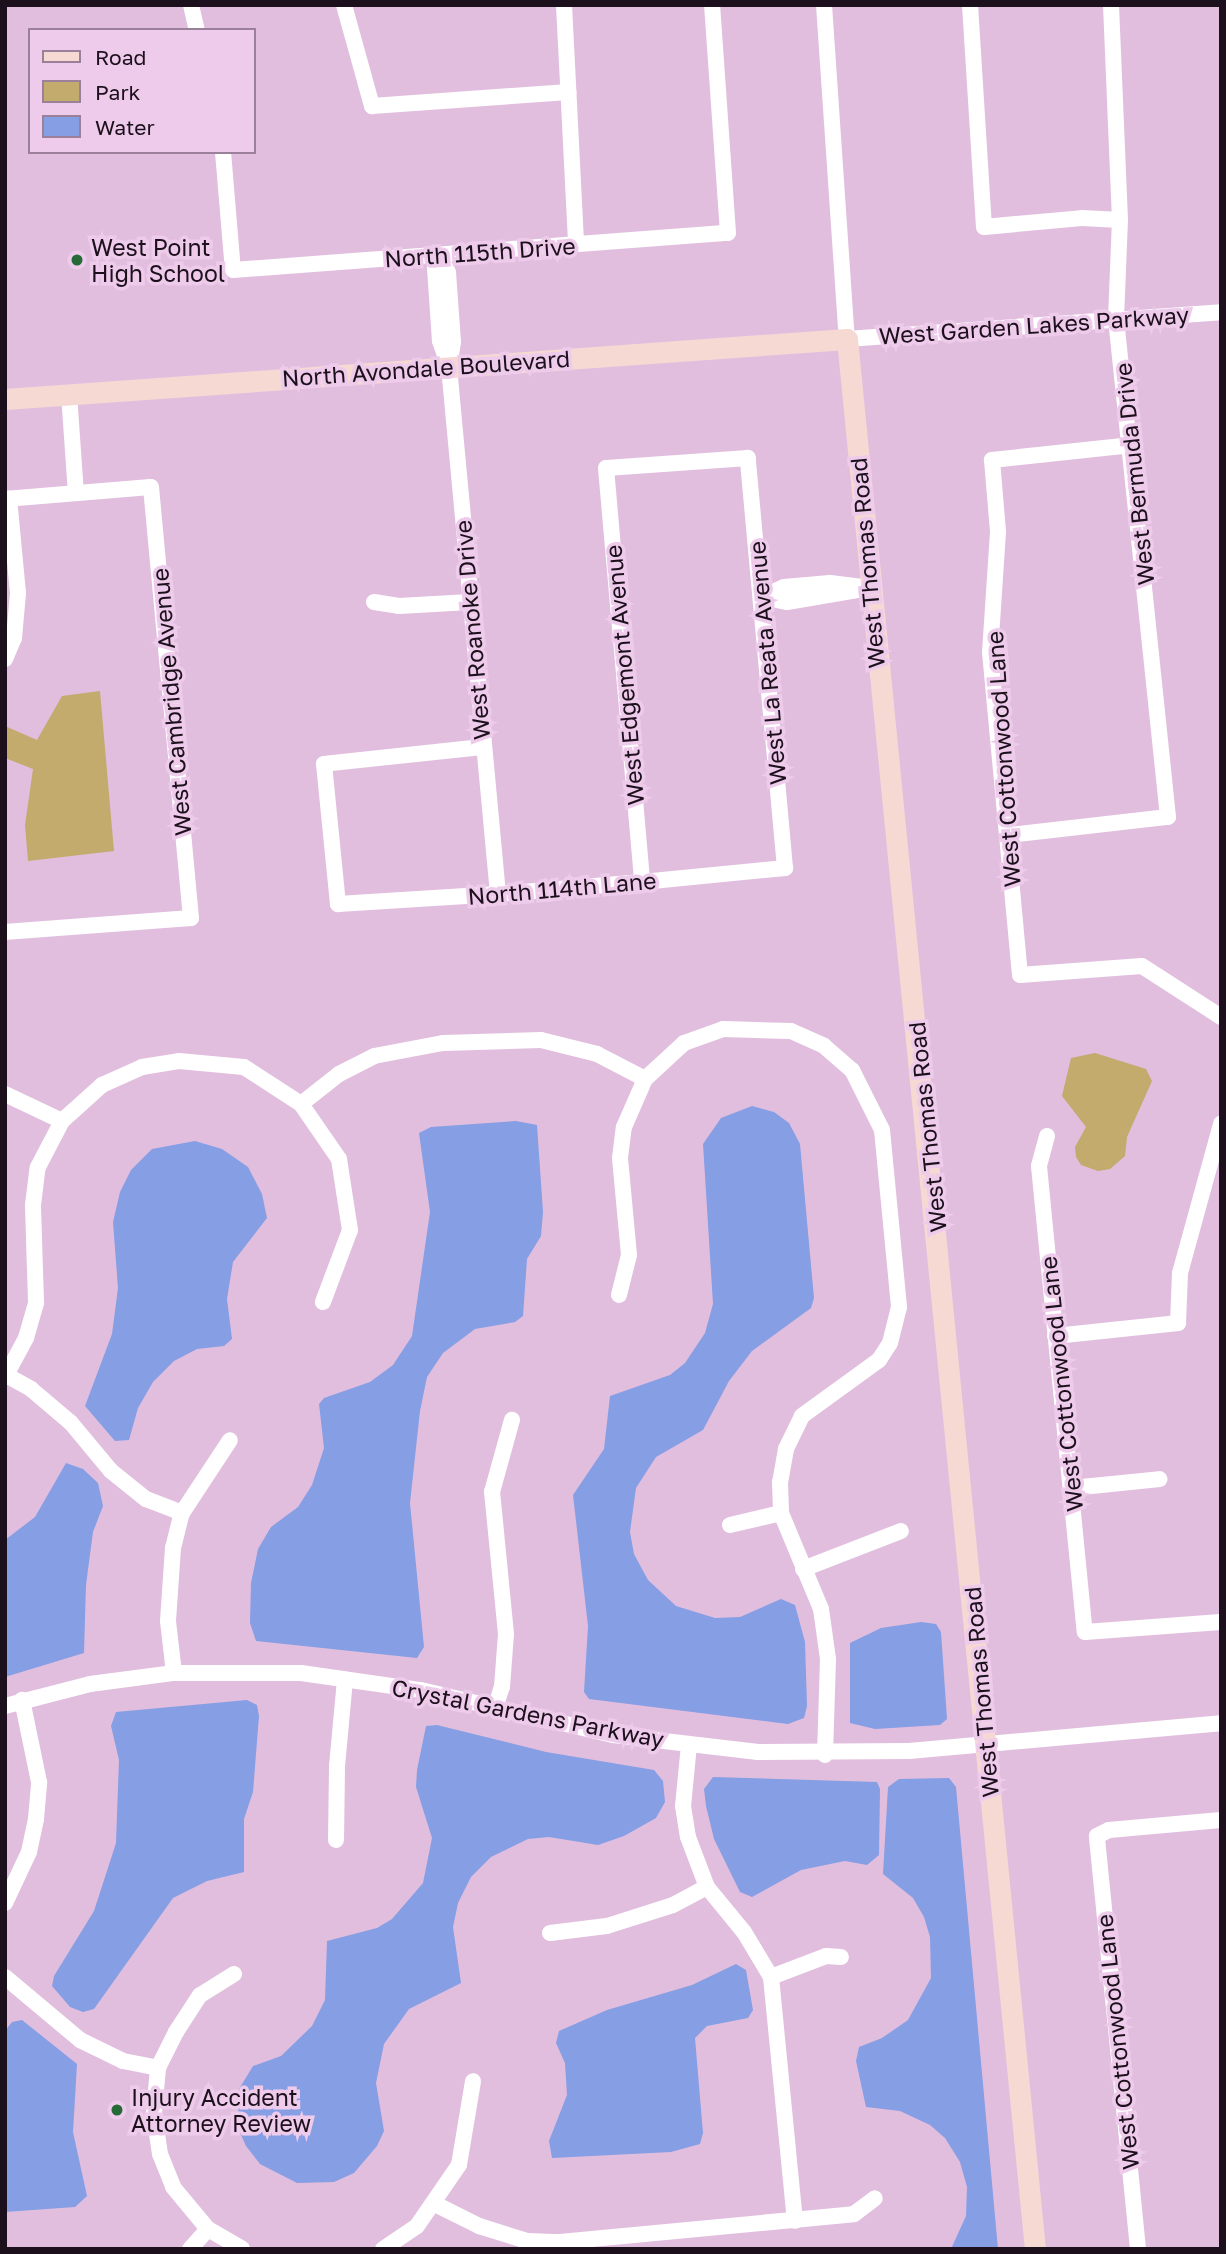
<!DOCTYPE html>
<style>
body{margin:0}
#map{position:relative;width:1226px;height:2254px;overflow:hidden;background:#e1bede;font-family:"Golos Text",sans-serif}
div>[style]{position:absolute}
[style*='--x']{left:calc(var(--x)*1px);top:calc(var(--y)*1px);width:calc(var(--w)*1px);rotate:calc(var(--a)*1deg)}
.green>*{inset:0;background:#c3aa6d}
.water>*{inset:0;background:#859ee4}
.minor>*{height:16px;margin:-8px;padding:0 8px;transform-origin:8px;border-radius:8px;background:#fff}
.major>*{height:21px;margin:-10.5px;padding:0 10.5px;transform-origin:10.5px;border-radius:10.5px;background:#f7d9d4}
.dots>*{width:19px;height:19px;translate:-50% -50%;box-sizing:border-box;border:4px solid #eecbeb;border-radius:50%}
span{translate:-50% -50%;white-space:nowrap;text-align:center;line-height:1.15;-webkit-text-stroke:7px #eecbeb;paint-order:stroke}
.poi-label{font-size:23px;color:#1c101c}
.left{translate:0 -50%;text-align:left}
.street-label{font-size:23px;color:#1c101c}
.frame{position:absolute;inset:0;border:7px solid #1c101c;pointer-events:none}
.legend{position:absolute;left:28px;top:28px;width:228px;height:126px;box-sizing:border-box;background:#eecbeb;border:2px solid #9a8098;margin:0;padding:9px 12px;list-style:none;font-size:21px;color:#1c101c}
.legend li{display:flex;align-items:center;gap:14px;height:35px}
.legend b{width:35px;border:2px solid #9a8098}
</style>
<div id="map">
<div class="green">
<i style="clip-path:polygon(100px 691px,114px 851px,28px 861px,25px 825px,33px 769px,5px 758px,5px 726px,37px 740px,62px 696px)"></i>
<i style="clip-path:polygon(1095px 1053px,1146px 1069px,1152px 1081px,1127px 1137px,1125px 1156px,1110px 1169px,1098px 1171px,1081px 1165px,1076px 1157px,1075px 1147px,1086px 1127px,1062px 1096px,1071px 1058px)"></i>
</div>
<div class="water">
<i style="clip-path:polygon(752px 1106px,774px 1112px,789px 1123px,800px 1144px,814px 1298px,811px 1308px,752px 1351px,729px 1381px,703px 1430px,656px 1457px,636px 1488px,630px 1532px,634px 1554px,648px 1580px,676px 1606px,715px 1618px,740px 1617px,781px 1599px,795px 1605px,805px 1642px,807px 1706px,804px 1718px,788px 1724px,589px 1699px,584px 1692px,588px 1626px,573px 1495px,604px 1449px,610px 1396px,670px 1375px,685px 1363px,705px 1333px,713px 1304px,703px 1144px,721px 1118px)"></i>
<i style="clip-path:polygon(516px 1121px,537px 1125px,543px 1212px,541px 1236px,527px 1259px,523px 1316px,515px 1322px,475px 1329px,443px 1353px,427px 1377px,420px 1411px,410px 1503px,424px 1647px,417px 1658px,256px 1641px,250px 1623px,251px 1583px,258px 1549px,271px 1527px,298px 1507px,312px 1485px,324px 1448px,319px 1404px,324px 1398px,370px 1382px,393px 1365px,412px 1336px,430px 1212px,419px 1133px,431px 1127px)"></i>
<i style="clip-path:polygon(195px 1141px,222px 1149px,248px 1167px,262px 1194px,267px 1218px,233px 1262px,227px 1299px,232px 1339px,224px 1346px,197px 1349px,174px 1361px,153px 1382px,138px 1408px,129px 1440px,115px 1441px,85px 1406px,112px 1334px,118px 1288px,113px 1222px,120px 1192px,131px 1170px,152px 1149px)"></i>
<i style="clip-path:polygon(66px 1463px,83px 1469px,98px 1483px,103px 1506px,93px 1532px,86px 1585px,84px 1653px,5px 1677px,5px 1540px,35px 1517px)"></i>
<i style="clip-path:polygon(921px 1622px,936px 1624px,941px 1632px,947px 1719px,940px 1725px,875px 1729px,850px 1723px,850px 1643px,881px 1628px)"></i>
<i style="clip-path:polygon(247px 1700px,257px 1705px,259px 1716px,253px 1792px,244px 1819px,244px 1872px,207px 1881px,173px 1898px,94px 2009px,83px 2012px,70px 2007px,52px 1986px,54px 1976px,94px 1911px,116px 1843px,119px 1760px,111px 1726px,116px 1712px)"></i>
<i style="clip-path:polygon(437px 1725px,546px 1752px,654px 1770px,663px 1781px,665px 1802px,656px 1818px,624px 1836px,598px 1845px,549px 1837px,528px 1839px,491px 1857px,471px 1877px,458px 1903px,453px 1927px,461px 1983px,409px 2009px,384px 2044px,376px 2083px,384px 2131px,377px 2146px,354px 2173px,334px 2182px,297px 2183px,260px 2164px,246px 2146px,238px 2128px,239px 2089px,253px 2066px,281px 2056px,312px 2026px,325px 2000px,327px 1941px,377px 1928px,392px 1919px,423px 1883px,432px 1838px,416px 1787px,417px 1770px,426px 1726px)"></i>
<i style="clip-path:polygon(713px 1777px,877px 1782px,880px 1789px,879px 1855px,867px 1865px,845px 1861px,801px 1870px,752px 1897px,740px 1892px,714px 1839px,706px 1806px,704px 1789px)"></i>
<i style="clip-path:polygon(949px 1778px,956px 1787px,998px 2249px,951px 2249px,966px 2216px,967px 2187px,960px 2162px,945px 2138px,930px 2125px,900px 2111px,866px 2107px,856px 2061px,859px 2047px,882px 2038px,908px 2020px,931px 1978px,930px 1937px,924px 1917px,913px 1898px,883px 1874px,888px 1787px,899px 1779px)"></i>
<i style="clip-path:polygon(736px 1964px,746px 1970px,753px 2010px,748px 2018px,707px 2026px,695px 2038px,703px 2133px,700px 2144px,671px 2152px,552px 2158px,549px 2141px,567px 2095px,565px 2063px,556px 2043px,559px 2031px,607px 2010px,692px 1985px)"></i>
<i style="clip-path:polygon(22px 2020px,77px 2064px,73px 2132px,87px 2196px,75px 2207px,5px 2212px,5px 2031px,12px 2022px)"></i>
</div>
<div class="minor">
<i style="--x:191;--y:5;--w:26;--a:77"></i>
<i style="--x:344;--y:5;--w:105;--a:74.5"></i>
<i style="--x:372;--y:106;--w:197;--a:-4.1"></i>
<i style="--x:564;--y:5;--w:239;--a:87.1"></i>
<i style="--x:824;--y:5;--w:335;--a:86.1"></i>
<i style="--x:847;--y:339;--w:375;--a:-4.1"></i>
<i style="--x:970;--y:5;--w:222;--a:86.4"></i>
<i style="--x:984;--y:227;--w:98;--a:-5.2"></i>
<i style="--x:1082;--y:218;--w:38;--a:3"></i>
<i style="--x:223;--y:152;--w:118;--a:85.2"></i>
<i style="--x:233;--y:270;--w:496;--a:-4.3"></i>
<i style="--x:728;--y:233;--w:229;--a:-94"></i>
<i style="--x:439;--y:256;--w:18;--a:61"></i>
<i style="--x:448;--y:272;--w:70;--a:85.9"></i>
<i style="--x:453;--y:342;--w:25;--a:99"></i>
<i style="--x:449;--y:367;--w:529;--a:84.69"></i>
<i style="--x:439;--y:256;--w:13;--a:108"></i>
<i style="--x:435;--y:268;--w:73;--a:86.1"></i>
<i style="--x:440;--y:341;--w:24;--a:71"></i>
<i style="--x:69;--y:394;--w:99;--a:86"></i>
<i style="--x:1132;--y:445;--w:141;--a:173.9"></i>
<i style="--x:992;--y:460;--w:72;--a:85.2"></i>
<i style="--x:998;--y:532;--w:120;--a:93.8"></i>
<i style="--x:990;--y:652;--w:324;--a:84.7"></i>
<i style="--x:1020;--y:975;--w:122;--a:-4.2"></i>
<i style="--x:1142;--y:966;--w:94;--a:32.8"></i>
<i style="--x:5;--y:499;--w:146;--a:-4.7"></i>
<i style="--x:151;--y:487;--w:433;--a:84.7"></i>
<i style="--x:191;--y:918;--w:187;--a:175.7"></i>
<i style="--x:761;--y:597;--w:25;--a:-23"></i>
<i style="--x:784;--y:587;--w:46;--a:-5"></i>
<i style="--x:830;--y:583;--w:39;--a:7"></i>
<i style="--x:761;--y:597;--w:26;--a:11"></i>
<i style="--x:787;--y:602;--w:83;--a:-9.7"></i>
<i style="--x:374;--y:602;--w:25;--a:9"></i>
<i style="--x:399;--y:606;--w:71;--a:-3.2"></i>
<i style="--x:5;--y:659;--w:23;--a:-67"></i>
<i style="--x:14;--y:638;--w:45;--a:-84.9"></i>
<i style="--x:18;--y:593;--w:95;--a:-95.4"></i>
<i style="--x:482;--y:747;--w:159;--a:173.9"></i>
<i style="--x:324;--y:764;--w:141;--a:84.3"></i>
<i style="--x:338;--y:904;--w:160;--a:-3.6"></i>
<i style="--x:498;--y:894;--w:144;--a:-4.8"></i>
<i style="--x:642;--y:882;--w:144;--a:-5.6"></i>
<i style="--x:785;--y:868;--w:412;--a:-95.2"></i>
<i style="--x:748;--y:458;--w:142;--a:176"></i>
<i style="--x:606;--y:468;--w:416;--a:85"></i>
<i style="--x:1009;--y:835;--w:160;--a:-6.5"></i>
<i style="--x:1168;--y:817;--w:501;--a:-95.96"></i>
<i style="--x:1116;--y:319;--w:99;--a:-87.7"></i>
<i style="--x:1120;--y:220;--w:215;--a:-92.4"></i>
<i style="--x:5;--y:1094;--w:63;--a:25.3"></i>
<i style="--x:301;--y:1104;--w:67;--a:55.4"></i>
<i style="--x:339;--y:1159;--w:72;--a:81.2"></i>
<i style="--x:350;--y:1230;--w:77;--a:110.6"></i>
<i style="--x:1047;--y:1136;--w:31;--a:105"></i>
<i style="--x:1039;--y:1166;--w:468;--a:84.4"></i>
<i style="--x:1085;--y:1632;--w:136;--a:-4.2"></i>
<i style="--x:619;--y:1295;--w:41;--a:-76"></i>
<i style="--x:629;--y:1255;--w:97;--a:-95.3"></i>
<i style="--x:620;--y:1158;--w:31;--a:-83"></i>
<i style="--x:624;--y:1127;--w:52;--a:-66.4"></i>
<i style="--x:1055;--y:1336;--w:124;--a:-6"></i>
<i style="--x:1178;--y:1323;--w:50;--a:-87.7"></i>
<i style="--x:1180;--y:1273;--w:155;--a:-74.6"></i>
<i style="--x:6;--y:1375;--w:29;--a:29"></i>
<i style="--x:31;--y:1389;--w:52;--a:40.4"></i>
<i style="--x:71;--y:1423;--w:62;--a:50.2"></i>
<i style="--x:111;--y:1471;--w:45;--a:38.7"></i>
<i style="--x:146;--y:1499;--w:39;--a:21"></i>
<i style="--x:5;--y:1377;--w:44;--a:-61.7"></i>
<i style="--x:26;--y:1338;--w:37;--a:-74"></i>
<i style="--x:36;--y:1302;--w:97;--a:-91.8"></i>
<i style="--x:33;--y:1205;--w:38;--a:-83"></i>
<i style="--x:38;--y:1167;--w:52;--a:-62.4"></i>
<i style="--x:62;--y:1121;--w:54;--a:-42"></i>
<i style="--x:102;--y:1085;--w:44;--a:-24.2"></i>
<i style="--x:142;--y:1067;--w:37;--a:-9"></i>
<i style="--x:179;--y:1061;--w:65;--a:5.3"></i>
<i style="--x:244;--y:1067;--w:68;--a:33"></i>
<i style="--x:301;--y:1104;--w:48;--a:-38.3"></i>
<i style="--x:339;--y:1074;--w:39;--a:-27"></i>
<i style="--x:374;--y:1056;--w:70;--a:-10.7"></i>
<i style="--x:443;--y:1043;--w:98;--a:-1.8"></i>
<i style="--x:541;--y:1040;--w:58;--a:14"></i>
<i style="--x:597;--y:1054;--w:54;--a:27.5"></i>
<i style="--x:645;--y:1079;--w:53;--a:-42.7"></i>
<i style="--x:684;--y:1043;--w:41;--a:-19.7"></i>
<i style="--x:723;--y:1029;--w:68;--a:1.7"></i>
<i style="--x:791;--y:1031;--w:36;--a:24"></i>
<i style="--x:824;--y:1046;--w:37;--a:41"></i>
<i style="--x:852;--y:1070;--w:67;--a:63.4"></i>
<i style="--x:882;--y:1130;--w:178;--a:84.5"></i>
<i style="--x:899;--y:1307;--w:37;--a:104"></i>
<i style="--x:890;--y:1343;--w:20;--a:123"></i>
<i style="--x:879;--y:1360;--w:95;--a:144"></i>
<i style="--x:802;--y:1416;--w:37;--a:116"></i>
<i style="--x:786;--y:1449;--w:34;--a:100"></i>
<i style="--x:780;--y:1482;--w:31;--a:88"></i>
<i style="--x:781;--y:1513;--w:104;--a:67.4"></i>
<i style="--x:821;--y:1609;--w:50;--a:82"></i>
<i style="--x:828;--y:1659;--w:96;--a:91.8"></i>
<i style="--x:1072;--y:1488;--w:88;--a:-5.8"></i>
<i style="--x:730;--y:1525;--w:52;--a:-13.2"></i>
<i style="--x:803;--y:1569;--w:105;--a:-21.2"></i>
<i style="--x:174;--y:1673;--w:52;--a:-96.6"></i>
<i style="--x:168;--y:1621;--w:73;--a:-86.1"></i>
<i style="--x:173;--y:1548;--w:36;--a:-76"></i>
<i style="--x:182;--y:1513;--w:87;--a:-56.7"></i>
<i style="--x:5;--y:1706;--w:88;--a:-14.5"></i>
<i style="--x:90;--y:1684;--w:85;--a:-7.5"></i>
<i style="--x:174;--y:1673;--w:127;--a:0"></i>
<i style="--x:301;--y:1673;--w:121;--a:8.1"></i>
<i style="--x:421;--y:1690;--w:197;--a:13.2"></i>
<i style="--x:613;--y:1735;--w:146;--a:6.7"></i>
<i style="--x:758;--y:1752;--w:151;--a:-0.4"></i>
<i style="--x:909;--y:1751;--w:313;--a:-5.1"></i>
<i style="--x:495;--y:1708;--w:22;--a:-72"></i>
<i style="--x:502;--y:1687;--w:53;--a:-85.7"></i>
<i style="--x:506;--y:1634;--w:143;--a:-95.6"></i>
<i style="--x:492;--y:1492;--w:75;--a:-74.5"></i>
<i style="--x:689;--y:1745;--w:61;--a:95.6"></i>
<i style="--x:683;--y:1806;--w:31;--a:81"></i>
<i style="--x:688;--y:1837;--w:53;--a:69.2"></i>
<i style="--x:707;--y:1887;--w:58;--a:50.6"></i>
<i style="--x:744;--y:1932;--w:52;--a:59"></i>
<i style="--x:771;--y:1977;--w:245;--a:84.4"></i>
<i style="--x:336;--y:1840;--w:74;--a:-89.2"></i>
<i style="--x:337;--y:1766;--w:87;--a:-84.7"></i>
<i style="--x:5;--y:1903;--w:56;--a:-64.8"></i>
<i style="--x:29;--y:1852;--w:34;--a:-78"></i>
<i style="--x:36;--y:1819;--w:37;--a:-85"></i>
<i style="--x:39;--y:1782;--w:84;--a:-101.7"></i>
<i style="--x:550;--y:1933;--w:57;--a:-7"></i>
<i style="--x:607;--y:1926;--w:69;--a:-17.7"></i>
<i style="--x:673;--y:1905;--w:38;--a:-28"></i>
<i style="--x:234;--y:1974;--w:40;--a:148"></i>
<i style="--x:200;--y:1995;--w:44;--a:123"></i>
<i style="--x:176;--y:2032;--w:40;--a:116.6"></i>
<i style="--x:158;--y:2068;--w:45;--a:95.1"></i>
<i style="--x:154;--y:2113;--w:41;--a:81.7"></i>
<i style="--x:160;--y:2154;--w:35;--a:68"></i>
<i style="--x:173;--y:2187;--w:55;--a:50.2"></i>
<i style="--x:208;--y:2229;--w:39;--a:30"></i>
<i style="--x:5;--y:1977;--w:98;--a:40"></i>
<i style="--x:80;--y:2040;--w:48;--a:26"></i>
<i style="--x:123;--y:2061;--w:36;--a:11"></i>
<i style="--x:771;--y:1977;--w:59;--a:-20.9"></i>
<i style="--x:826;--y:1956;--w:15;--a:4"></i>
<i style="--x:435;--y:2204;--w:49;--a:26.6"></i>
<i style="--x:479;--y:2226;--w:50;--a:17.4"></i>
<i style="--x:527;--y:2241;--w:33;--a:2"></i>
<i style="--x:560;--y:2242;--w:295;--a:-5.4"></i>
<i style="--x:854;--y:2214;--w:26;--a:-37"></i>
<i style="--x:190;--y:2249;--w:27;--a:-48"></i>
<i style="--x:383;--y:2249;--w:41;--a:-34.1"></i>
<i style="--x:417;--y:2226;--w:74;--a:-55.5"></i>
<i style="--x:459;--y:2165;--w:85;--a:-80.5"></i>
<i style="--x:1138;--y:2249;--w:415;--a:-95.7"></i>
<i style="--x:1097;--y:1836;--w:13;--a:-27"></i>
<i style="--x:1109;--y:1830;--w:112;--a:-5.1"></i>
</div>
<div class="major">
<i style="--x:5;--y:399;--w:844;--a:-4.08"></i>
<i style="--x:847;--y:339;--w:1919;--a:84.38"></i>
</div>
<div class="dots">
<i style="left:77px;top:260px;background:#266b37"></i>
<i style="left:117px;top:2110px;background:#266b37"></i>
</div>
<div class="poi-label">
<span class="left" style="left:91px;top:260px">West Point<br>High School</span>
<span class="left" style="left:131px;top:2110px">Injury Accident<br>Attorney Review</span>
</div>
<div class="street-label">
<span style="left:480px;top:252px;rotate:-4deg">North 115th Drive</span>
<span style="left:1034px;top:325px;rotate:-4deg">West Garden Lakes Parkway</span>
<span style="left:426px;top:368px;rotate:-4deg">North Avondale Boulevard</span>
<span style="left:1134px;top:474px;rotate:-96deg">West Bermuda Drive</span>
<span style="left:867px;top:563px;rotate:-95deg">West Thomas Road</span>
<span style="left:472px;top:630px;rotate:-95deg">West Roanoke Drive</span>
<span style="left:767px;top:663px;rotate:-95deg">West La Reata Avenue</span>
<span style="left:624px;top:675px;rotate:-95deg">West Edgemont Avenue</span>
<span style="left:171px;top:702px;rotate:-95deg">West Cambridge Avenue</span>
<span style="left:1003px;top:759px;rotate:-94deg">West Cottonwood Lane</span>
<span style="left:562px;top:888px;rotate:-5deg">North 114th Lane</span>
<span style="left:927px;top:1127px;rotate:-96deg">West Thomas Road</span>
<span style="left:1061px;top:1384px;rotate:-96deg">West Cottonwood Lane</span>
<span style="left:981px;top:1692px;rotate:-95deg">West Thomas Road</span>
<span style="left:528px;top:1713px;rotate:11deg">Crystal Gardens Parkway</span>
<span style="left:1117px;top:2042px;rotate:-96deg">West Cottonwood Lane</span>
</div>
<div class="frame"></div>
<ul class="legend">
<li><b style="height:9px;background:#f7d9d4"></b>Road</li>
<li><b style="height:19px;background:#c3aa6d"></b>Park</li>
<li><b style="height:19px;background:#859ee4"></b>Water</li>
</ul>
</div>
